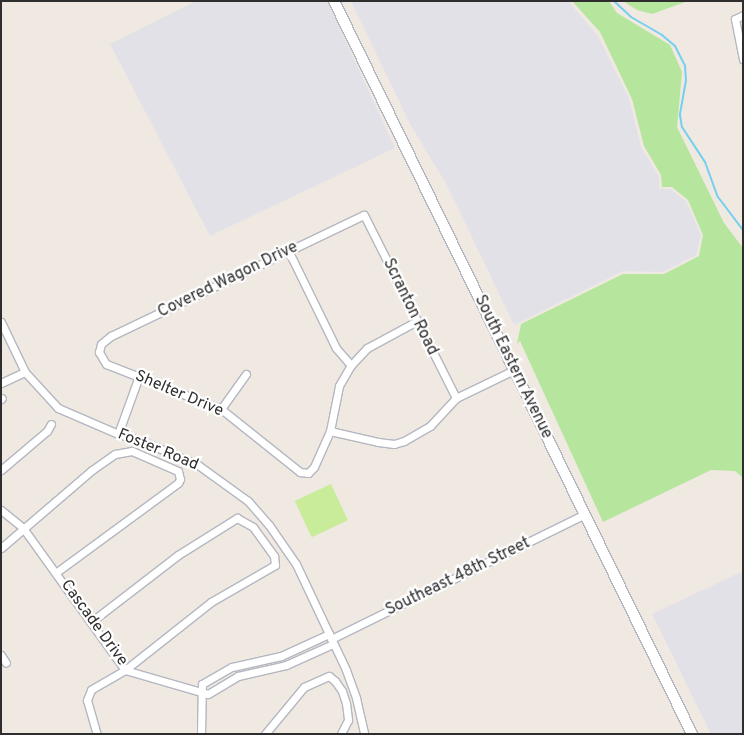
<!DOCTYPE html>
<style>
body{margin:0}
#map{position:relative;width:744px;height:735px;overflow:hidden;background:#efe9e1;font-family:Overpass,sans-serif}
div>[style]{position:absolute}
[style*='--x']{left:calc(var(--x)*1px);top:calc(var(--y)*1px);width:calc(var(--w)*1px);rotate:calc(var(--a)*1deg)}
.industrial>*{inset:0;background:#e3e1e8}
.green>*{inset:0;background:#b6e59e}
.pitch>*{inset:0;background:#c9ec9a;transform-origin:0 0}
.stream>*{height:2px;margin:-1px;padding:0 1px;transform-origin:1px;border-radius:1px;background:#75cff0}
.roads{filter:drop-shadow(1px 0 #b4b7c1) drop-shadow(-1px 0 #b4b7c1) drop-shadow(0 1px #b4b7c1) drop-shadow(0 -1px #b4b7c1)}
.street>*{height:7px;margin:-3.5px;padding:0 3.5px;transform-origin:3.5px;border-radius:3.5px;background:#fff}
.secondary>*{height:10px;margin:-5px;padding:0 5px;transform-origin:5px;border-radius:5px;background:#fff}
span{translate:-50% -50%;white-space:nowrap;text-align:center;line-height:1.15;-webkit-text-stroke:4.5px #fff;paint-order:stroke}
.street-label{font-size:16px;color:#2e2e2e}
.frame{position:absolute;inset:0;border:2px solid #2e2e2e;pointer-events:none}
</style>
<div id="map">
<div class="industrial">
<i style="clip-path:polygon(196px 1px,327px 1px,395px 148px,210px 236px,110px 44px)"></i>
<i style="clip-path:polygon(351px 1px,568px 1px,598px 36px,610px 60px,629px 99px,641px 147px,659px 177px,659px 189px,670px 189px,686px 201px,701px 235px,696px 255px,663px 272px,623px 271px,514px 325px,447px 185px,411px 126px)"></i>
<i style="clip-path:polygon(743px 571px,743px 734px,711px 734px,652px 614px)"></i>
</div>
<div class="green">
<i style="clip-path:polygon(572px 1px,609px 1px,617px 13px,670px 45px,682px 72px,677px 127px,724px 223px,743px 248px,743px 478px,735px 471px,711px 470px,603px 522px,520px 341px,517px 344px,521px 324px,623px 274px,664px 274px,699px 256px,703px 235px,688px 200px,672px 187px,662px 187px,661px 175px,644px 146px,632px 99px,600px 32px)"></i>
<i style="clip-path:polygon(623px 1px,688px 1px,652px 14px,637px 10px)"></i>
</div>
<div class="pitch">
<i style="left:331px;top:484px;width:40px;height:40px;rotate:65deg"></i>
</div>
<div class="stream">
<i style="--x:614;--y:1;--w:23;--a:43"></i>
<i style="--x:631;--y:17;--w:36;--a:30"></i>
<i style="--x:662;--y:35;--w:17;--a:40"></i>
<i style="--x:675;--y:46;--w:22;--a:63"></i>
<i style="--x:685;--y:66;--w:14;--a:86"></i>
<i style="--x:686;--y:80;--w:36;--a:100"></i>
<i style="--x:680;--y:115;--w:12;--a:81"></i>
<i style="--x:682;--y:127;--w:42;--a:56.7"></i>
<i style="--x:705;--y:162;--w:37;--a:70"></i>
<i style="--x:718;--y:197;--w:41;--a:52.9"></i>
</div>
<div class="roads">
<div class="street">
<i style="--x:743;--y:15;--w:9;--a:153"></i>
<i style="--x:735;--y:19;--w:41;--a:78.7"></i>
<i style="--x:288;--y:250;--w:109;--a:63.9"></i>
<i style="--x:336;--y:348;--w:23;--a:49"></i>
<i style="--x:417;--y:321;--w:57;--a:151.6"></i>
<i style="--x:367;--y:348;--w:23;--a:133"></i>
<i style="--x:351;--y:365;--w:24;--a:120"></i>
<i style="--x:339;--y:386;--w:46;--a:101.3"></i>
<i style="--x:330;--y:431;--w:39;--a:114"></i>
<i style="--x:314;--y:467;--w:8;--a:135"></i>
<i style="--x:308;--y:473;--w:8;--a:-173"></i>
<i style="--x:300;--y:472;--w:101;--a:-141.4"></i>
<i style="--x:221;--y:409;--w:123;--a:-158.6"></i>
<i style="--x:106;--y:364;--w:14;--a:-120"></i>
<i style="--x:99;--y:352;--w:8;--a:-76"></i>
<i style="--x:101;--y:344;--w:13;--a:-39"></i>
<i style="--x:111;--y:336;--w:280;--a:-25.6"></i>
<i style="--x:364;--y:215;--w:205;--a:63.3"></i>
<i style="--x:1;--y:322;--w:55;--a:64.4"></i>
<i style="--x:25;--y:372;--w:49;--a:47.5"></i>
<i style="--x:58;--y:408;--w:65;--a:23.4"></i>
<i style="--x:118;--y:434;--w:25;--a:16"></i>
<i style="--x:142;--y:441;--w:61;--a:23.2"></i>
<i style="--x:198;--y:465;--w:62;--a:35.8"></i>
<i style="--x:248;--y:501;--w:32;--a:49"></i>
<i style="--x:269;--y:525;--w:47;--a:55.3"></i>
<i style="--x:296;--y:564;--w:117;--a:64.7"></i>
<i style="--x:346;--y:670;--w:30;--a:70"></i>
<i style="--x:356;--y:698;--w:37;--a:77"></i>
<i style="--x:1;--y:383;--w:26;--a:-25"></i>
<i style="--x:1;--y:399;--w:1;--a:-45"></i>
<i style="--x:221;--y:409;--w:43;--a:-54.5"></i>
<i style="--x:330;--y:431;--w:49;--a:12.9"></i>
<i style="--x:378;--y:442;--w:16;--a:7"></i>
<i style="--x:394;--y:444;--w:10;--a:-17"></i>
<i style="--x:404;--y:441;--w:30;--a:-30"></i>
<i style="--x:430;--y:426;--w:38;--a:-47"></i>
<i style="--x:456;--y:398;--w:64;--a:-25.8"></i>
<i style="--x:118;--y:434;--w:62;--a:-70.1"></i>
<i style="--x:1;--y:470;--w:60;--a:-40.3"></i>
<i style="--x:47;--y:431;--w:8;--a:-60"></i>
<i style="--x:1;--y:510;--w:28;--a:39"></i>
<i style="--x:23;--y:528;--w:175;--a:54.3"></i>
<i style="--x:125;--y:670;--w:86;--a:16.1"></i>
<i style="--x:208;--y:694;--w:35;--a:-31"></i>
<i style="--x:238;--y:676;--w:49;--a:-12.9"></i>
<i style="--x:286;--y:665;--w:51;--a:-24.1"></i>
<i style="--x:1;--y:548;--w:120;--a:-40.6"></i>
<i style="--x:92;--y:470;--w:28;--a:-35"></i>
<i style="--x:115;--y:454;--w:17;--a:-10"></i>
<i style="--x:132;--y:451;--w:50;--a:23.5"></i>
<i style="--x:178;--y:471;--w:8;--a:76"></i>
<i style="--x:180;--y:479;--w:4;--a:117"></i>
<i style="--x:178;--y:483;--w:150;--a:143.7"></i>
<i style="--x:91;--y:622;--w:110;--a:-37.6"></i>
<i style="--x:178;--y:555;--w:70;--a:-32.1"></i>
<i style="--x:237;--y:518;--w:18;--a:29"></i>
<i style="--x:253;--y:527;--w:36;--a:54"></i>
<i style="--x:274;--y:556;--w:9;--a:84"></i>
<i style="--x:275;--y:565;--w:74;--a:150"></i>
<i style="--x:211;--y:602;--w:110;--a:141.7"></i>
<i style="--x:125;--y:670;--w:39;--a:150"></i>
<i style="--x:91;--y:690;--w:11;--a:112"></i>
<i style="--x:87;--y:700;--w:35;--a:74"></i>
<i style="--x:331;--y:639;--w:283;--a:-26.2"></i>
<i style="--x:1;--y:655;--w:9;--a:58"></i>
<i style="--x:201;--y:734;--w:50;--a:-88.9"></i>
<i style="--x:202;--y:684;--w:34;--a:-30"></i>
<i style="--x:232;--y:667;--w:50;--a:-12.7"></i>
<i style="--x:281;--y:656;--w:53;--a:-24.6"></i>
<i style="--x:265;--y:734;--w:61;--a:-50.3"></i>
<i style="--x:304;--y:687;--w:27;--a:-24"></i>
<i style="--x:329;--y:676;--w:8;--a:40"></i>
<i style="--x:335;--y:681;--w:12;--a:55"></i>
<i style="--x:342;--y:691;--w:13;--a:72"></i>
<i style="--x:346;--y:703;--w:17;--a:83"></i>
<i style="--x:348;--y:720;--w:16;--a:117"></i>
</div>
<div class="secondary">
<i style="--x:334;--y:1;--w:816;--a:63.97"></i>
</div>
</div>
<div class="street-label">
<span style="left:228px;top:280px;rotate:-26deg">Covered Wagon Drive</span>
<span style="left:410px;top:307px;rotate:64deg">Scranton Road</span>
<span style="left:513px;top:367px;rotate:64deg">South Eastern Avenue</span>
<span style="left:179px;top:394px;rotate:23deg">Shelter Drive</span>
<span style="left:158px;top:450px;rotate:22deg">Foster Road</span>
<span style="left:458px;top:577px;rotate:-26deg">Southeast 48th Street</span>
<span style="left:94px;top:623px;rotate:54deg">Cascade Drive</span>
</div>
<div class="frame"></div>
</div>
